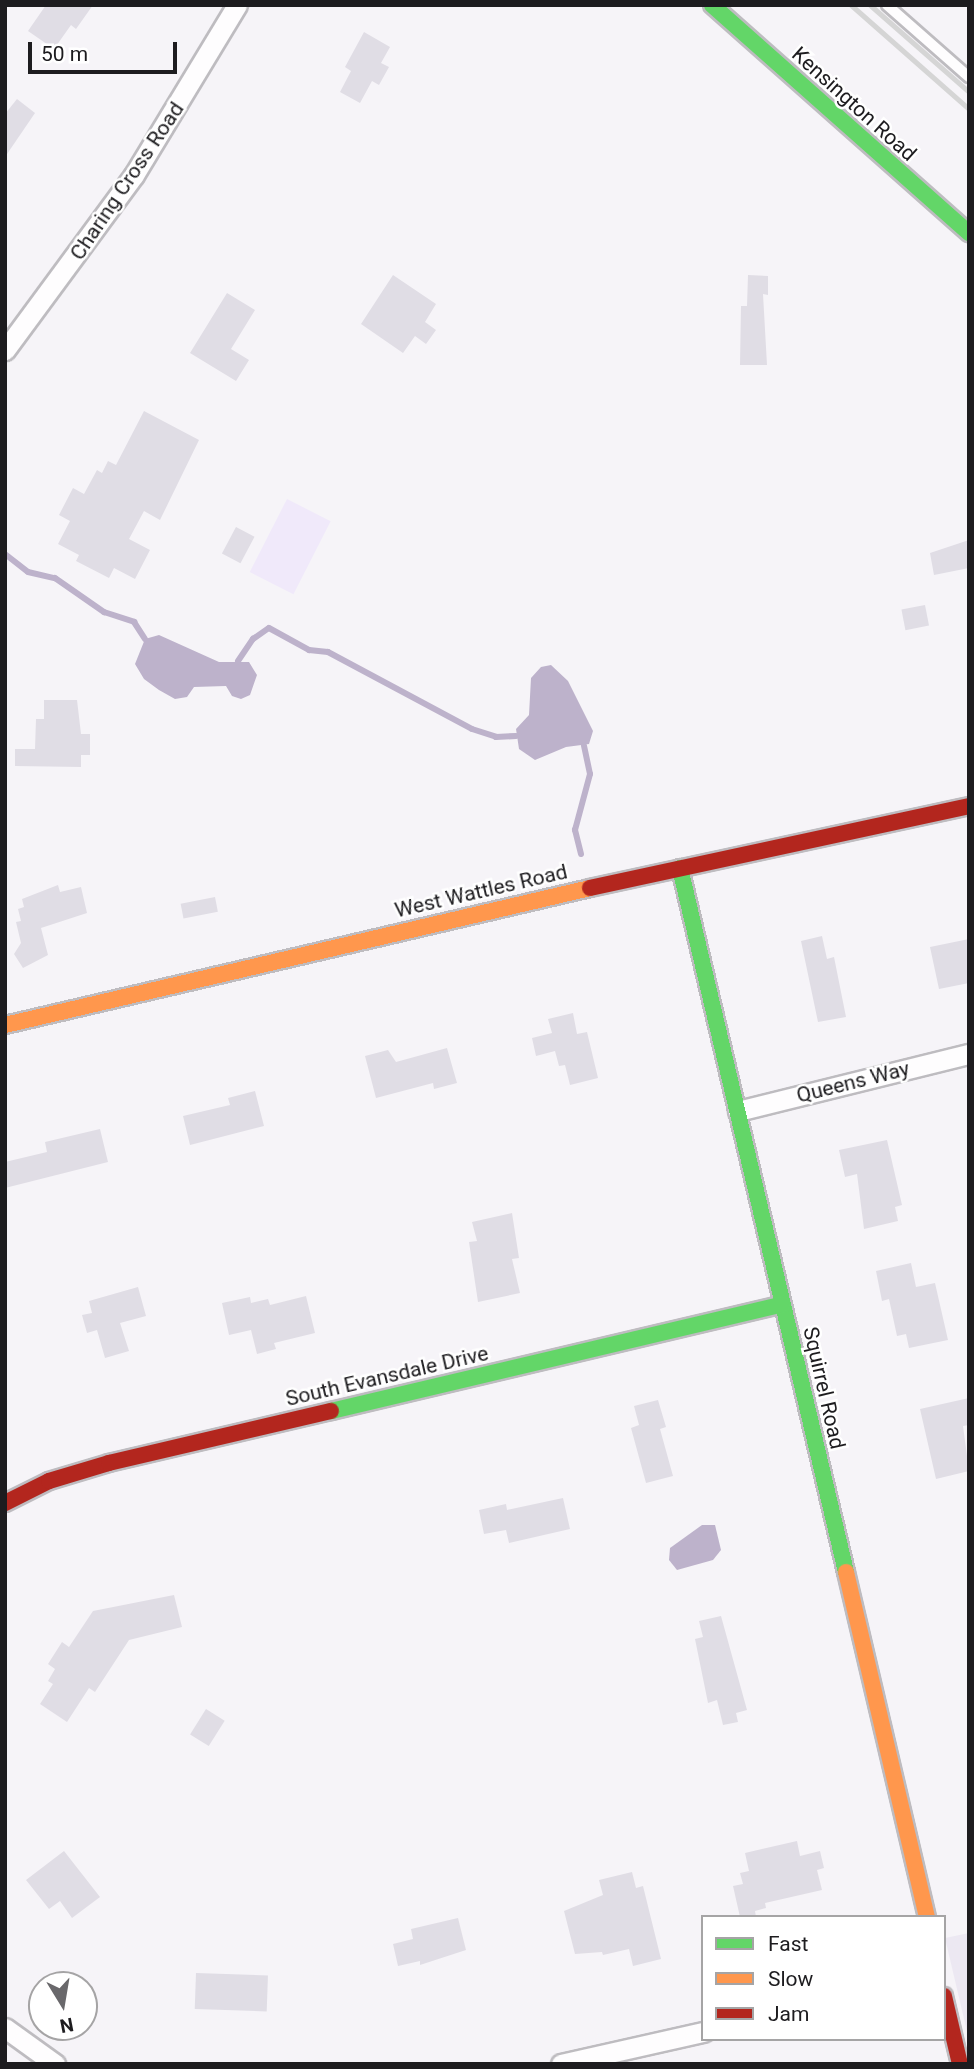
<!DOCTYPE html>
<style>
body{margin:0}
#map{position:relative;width:974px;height:2069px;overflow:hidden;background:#f6f4f8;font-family:Roboto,sans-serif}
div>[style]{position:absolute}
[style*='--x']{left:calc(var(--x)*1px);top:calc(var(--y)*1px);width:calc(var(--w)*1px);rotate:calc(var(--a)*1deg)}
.built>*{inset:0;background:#ece8f2}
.green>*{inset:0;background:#f0e9fa;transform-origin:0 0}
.water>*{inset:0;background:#bdb2cb}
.stream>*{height:6px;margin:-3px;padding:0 3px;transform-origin:3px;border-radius:3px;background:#bdb2cb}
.building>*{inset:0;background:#e0dde5;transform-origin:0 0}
.roads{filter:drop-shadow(2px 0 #bebcc0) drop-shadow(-2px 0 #bebcc0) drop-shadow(0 2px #bebcc0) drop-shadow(0 -2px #bebcc0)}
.lane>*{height:10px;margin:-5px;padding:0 5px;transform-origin:5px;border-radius:5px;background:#fefdfe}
.street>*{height:19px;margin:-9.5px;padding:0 9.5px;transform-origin:9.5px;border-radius:9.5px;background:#fefdfe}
.fast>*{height:16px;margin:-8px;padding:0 8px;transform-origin:8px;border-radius:8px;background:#63d668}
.slow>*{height:16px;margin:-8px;padding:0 8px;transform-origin:8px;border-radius:8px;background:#ff974d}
.jam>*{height:16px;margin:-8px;padding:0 8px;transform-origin:8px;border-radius:8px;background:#b3261e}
.rail>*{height:5px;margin:-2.5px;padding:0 2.5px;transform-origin:2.5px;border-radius:2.5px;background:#d5d5d5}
span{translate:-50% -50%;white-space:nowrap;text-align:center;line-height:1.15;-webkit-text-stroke:5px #fff;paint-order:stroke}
.street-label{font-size:21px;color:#1d1c1f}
.frame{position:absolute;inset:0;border:7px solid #1d1c1f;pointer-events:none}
.legend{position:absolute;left:701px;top:1915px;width:245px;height:126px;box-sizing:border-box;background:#fff;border:2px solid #a5a4a5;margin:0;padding:9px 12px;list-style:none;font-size:21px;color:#1d1c1f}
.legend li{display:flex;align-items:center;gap:14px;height:35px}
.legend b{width:35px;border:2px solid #a5a4a5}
.north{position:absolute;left:28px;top:1971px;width:70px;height:70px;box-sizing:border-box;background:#fff;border:2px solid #a5a4a5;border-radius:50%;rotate:169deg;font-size:19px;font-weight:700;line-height:28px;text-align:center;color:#1d1c1f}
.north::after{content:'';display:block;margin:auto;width:24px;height:32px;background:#69686b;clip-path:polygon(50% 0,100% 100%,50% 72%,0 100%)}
.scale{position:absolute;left:28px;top:42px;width:149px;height:32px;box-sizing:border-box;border:4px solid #1d1c1f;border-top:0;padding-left:9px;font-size:21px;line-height:24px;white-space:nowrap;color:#1d1c1f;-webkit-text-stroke:5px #fff;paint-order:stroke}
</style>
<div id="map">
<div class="built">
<i style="clip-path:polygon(969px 1933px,969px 2040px,945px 1938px)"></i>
</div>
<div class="green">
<i style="left:287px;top:499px;width:49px;height:82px;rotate:27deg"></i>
</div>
<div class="water">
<i style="clip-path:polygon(159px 635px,219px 662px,249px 662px,257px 675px,250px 695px,241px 699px,232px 696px,226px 686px,194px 687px,187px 697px,175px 699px,159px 690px,144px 679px,135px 664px,145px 639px)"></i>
<i style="clip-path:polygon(551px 665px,568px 681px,593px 731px,589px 744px,566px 747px,535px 760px,519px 749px,516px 729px,529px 715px,531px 678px,541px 667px)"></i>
<i style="clip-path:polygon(702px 1525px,715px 1525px,721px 1550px,713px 1560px,677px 1570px,669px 1560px,670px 1548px)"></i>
</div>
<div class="stream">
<i style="--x:5;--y:554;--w:29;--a:38"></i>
<i style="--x:28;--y:572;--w:28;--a:13"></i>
<i style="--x:55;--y:578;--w:60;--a:34.8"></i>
<i style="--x:104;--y:612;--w:32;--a:18"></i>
<i style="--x:134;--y:622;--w:20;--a:57"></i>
<i style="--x:238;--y:661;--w:27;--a:-56"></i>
<i style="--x:253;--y:639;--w:19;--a:-35"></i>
<i style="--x:269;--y:628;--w:46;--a:28.8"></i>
<i style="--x:309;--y:650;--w:19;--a:6"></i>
<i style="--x:328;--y:652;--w:163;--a:28.1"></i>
<i style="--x:472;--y:729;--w:25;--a:18"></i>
<i style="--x:496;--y:737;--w:20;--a:-3"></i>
<i style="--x:581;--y:854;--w:25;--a:-104"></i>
<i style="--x:575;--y:830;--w:58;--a:-75"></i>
<i style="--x:590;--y:774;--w:29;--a:-102"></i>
</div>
<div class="building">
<i style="clip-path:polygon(46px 5px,93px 5px,76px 29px,71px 25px,54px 49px,28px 31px)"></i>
<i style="clip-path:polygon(364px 32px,390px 47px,381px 63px,389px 67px,379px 85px,372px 81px,360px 103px,340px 92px,351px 71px,345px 67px)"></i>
<i style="clip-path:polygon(17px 99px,35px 113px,5px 157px,5px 114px)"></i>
<i style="clip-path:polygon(393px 275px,436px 304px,425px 322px,436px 330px,426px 344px,415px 336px,403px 353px,361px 324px)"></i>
<i style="clip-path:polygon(748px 275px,768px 276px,768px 295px,763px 294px,767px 365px,740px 365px,741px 306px,747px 306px)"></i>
<i style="clip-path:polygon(227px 293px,255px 310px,231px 349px,249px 360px,236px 381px,190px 353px)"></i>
<i style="clip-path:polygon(144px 411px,199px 440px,160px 520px,144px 511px,129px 539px,150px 550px,135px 579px,114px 568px,109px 578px,76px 561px,79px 555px,58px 544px,70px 521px,59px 515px,73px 488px,84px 494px,97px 470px,102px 473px,108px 461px,116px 465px)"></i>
<i style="left:236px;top:527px;width:21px;height:30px;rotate:28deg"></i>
<i style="clip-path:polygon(969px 540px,969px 568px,934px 575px,930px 553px)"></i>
<i style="left:925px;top:605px;width:21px;height:24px;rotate:79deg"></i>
<i style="clip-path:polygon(44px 700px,77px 700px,81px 734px,90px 734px,90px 755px,81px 755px,81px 767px,15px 766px,15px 749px,35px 749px,36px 719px,44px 719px)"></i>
<i style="clip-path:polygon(58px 885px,60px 892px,81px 887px,87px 913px,41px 928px,48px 955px,23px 968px,14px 954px,21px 943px,16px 922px,21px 921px,18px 909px,24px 907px,22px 899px)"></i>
<i style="left:215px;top:897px;width:15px;height:35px;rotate:79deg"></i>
<i style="clip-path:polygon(822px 936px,827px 959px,834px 957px,846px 1017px,818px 1022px,801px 941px)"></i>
<i style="clip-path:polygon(969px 939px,969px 983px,939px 989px,930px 947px)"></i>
<i style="clip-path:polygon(573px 1013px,577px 1034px,587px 1032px,598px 1078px,570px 1085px,565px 1065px,559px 1066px,555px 1051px,536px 1056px,532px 1038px,552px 1033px,548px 1019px)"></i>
<i style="clip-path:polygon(447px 1048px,457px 1083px,434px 1089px,433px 1083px,376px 1098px,365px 1056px,388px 1050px,396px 1062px)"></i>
<i style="clip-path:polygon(255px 1091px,264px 1126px,190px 1145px,183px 1116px,230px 1105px,228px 1098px)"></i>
<i style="clip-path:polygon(100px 1129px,108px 1162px,5px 1188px,5px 1162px,47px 1152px,45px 1142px)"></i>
<i style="clip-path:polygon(887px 1140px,902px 1205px,895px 1207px,898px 1221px,864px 1229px,857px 1174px,845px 1177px,839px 1150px)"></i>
<i style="clip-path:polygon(512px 1213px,519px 1258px,512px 1259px,520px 1293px,478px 1302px,469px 1242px,477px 1241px,472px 1222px)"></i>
<i style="clip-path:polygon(911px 1263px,916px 1287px,935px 1283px,948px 1340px,909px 1348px,906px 1334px,897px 1336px,889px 1299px,882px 1301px,876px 1271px)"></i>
<i style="clip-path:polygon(138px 1287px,146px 1316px,120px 1323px,129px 1351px,105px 1358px,97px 1330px,87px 1333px,82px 1315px,92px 1313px,89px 1301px)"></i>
<i style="clip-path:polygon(306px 1296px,315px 1333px,274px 1343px,276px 1349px,257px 1354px,251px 1330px,229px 1335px,222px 1303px,250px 1297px,251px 1303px,268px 1299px,270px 1305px)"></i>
<i style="clip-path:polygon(969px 1398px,969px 1425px,963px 1426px,969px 1471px,936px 1479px,920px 1409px)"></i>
<i style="clip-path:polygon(658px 1400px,666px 1427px,660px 1429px,673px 1476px,646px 1483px,631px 1428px,639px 1425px,634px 1406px)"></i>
<i style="clip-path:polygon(563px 1498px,570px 1529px,509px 1543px,506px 1530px,484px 1534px,479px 1510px,506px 1504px,507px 1510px)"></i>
<i style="clip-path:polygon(174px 1595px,182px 1627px,129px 1640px,95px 1692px,89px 1688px,67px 1722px,40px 1704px,53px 1684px,48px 1681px,55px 1669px,48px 1664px,62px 1642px,69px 1647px,93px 1611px)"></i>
<i style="clip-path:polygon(721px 1616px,747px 1710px,736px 1713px,738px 1722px,723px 1725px,717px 1700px,708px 1703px,695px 1639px,703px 1637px,699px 1621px)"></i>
<i style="left:206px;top:1709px;width:22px;height:30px;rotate:32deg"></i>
<i style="clip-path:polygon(797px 1841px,800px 1856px,820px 1851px,824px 1868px,817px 1870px,822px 1890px,765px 1903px,766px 1908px,755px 1911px,756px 1917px,740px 1917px,733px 1886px,743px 1884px,740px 1873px,749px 1871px,745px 1853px)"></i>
<i style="clip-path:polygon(64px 1851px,100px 1897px,72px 1918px,60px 1901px,49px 1909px,26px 1880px)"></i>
<i style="clip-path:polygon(632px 1872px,636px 1888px,643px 1886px,661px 1959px,633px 1966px,629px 1949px,603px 1955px,602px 1952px,575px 1954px,564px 1911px,603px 1895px,599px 1880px)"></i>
<i style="clip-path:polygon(458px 1918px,466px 1950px,420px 1965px,420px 1961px,398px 1966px,393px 1944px,413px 1939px,411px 1929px)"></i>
<i style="left:196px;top:1973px;width:72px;height:36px;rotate:2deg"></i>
</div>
<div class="roads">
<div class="lane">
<i style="--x:887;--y:5;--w:109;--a:41.3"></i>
</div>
<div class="street">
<i style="--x:5;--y:350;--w:217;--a:-53.6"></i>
<i style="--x:134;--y:175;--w:199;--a:-58.8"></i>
<i style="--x:738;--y:1111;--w:238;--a:-13.9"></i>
<i style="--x:5;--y:2028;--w:62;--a:35.8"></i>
<i style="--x:561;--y:2064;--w:146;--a:-12.7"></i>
</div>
<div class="fast">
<i style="--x:712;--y:5;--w:344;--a:41.6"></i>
<i style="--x:680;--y:868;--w:723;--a:76.73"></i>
<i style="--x:331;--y:1411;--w:464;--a:-13.3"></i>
</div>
<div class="slow">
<i style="--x:5;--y:1025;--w:601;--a:-13.18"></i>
<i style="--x:846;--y:1572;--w:354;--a:76.8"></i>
</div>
<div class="jam">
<i style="--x:590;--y:888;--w:388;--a:-12.2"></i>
<i style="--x:5;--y:1503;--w:49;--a:-26.6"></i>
<i style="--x:49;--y:1481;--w:63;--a:-16.7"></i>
<i style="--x:109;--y:1463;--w:228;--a:-13.2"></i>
<i style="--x:944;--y:1996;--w:70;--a:76.8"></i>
</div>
</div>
<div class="rail">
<i style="--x:851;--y:5;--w:157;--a:41.4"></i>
<i style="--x:870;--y:5;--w:132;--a:41.3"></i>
</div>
<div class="street-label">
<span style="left:854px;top:104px;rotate:42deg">Kensington Road</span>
<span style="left:127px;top:181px;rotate:-56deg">Charing Cross Road</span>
<span style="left:481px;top:891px;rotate:-13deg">West Wattles Road</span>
<span style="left:853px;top:1082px;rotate:-14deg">Queens Way</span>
<span style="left:387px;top:1376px;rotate:-13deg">South Evansdale Drive</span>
<span style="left:824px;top:1388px;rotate:77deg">Squirrel Road</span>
</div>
<div class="frame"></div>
<ul class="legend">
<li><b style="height:9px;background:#63d668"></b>Fast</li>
<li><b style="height:9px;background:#ff974d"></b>Slow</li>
<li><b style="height:9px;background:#b3261e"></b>Jam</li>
</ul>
<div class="north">N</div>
<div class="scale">50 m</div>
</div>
